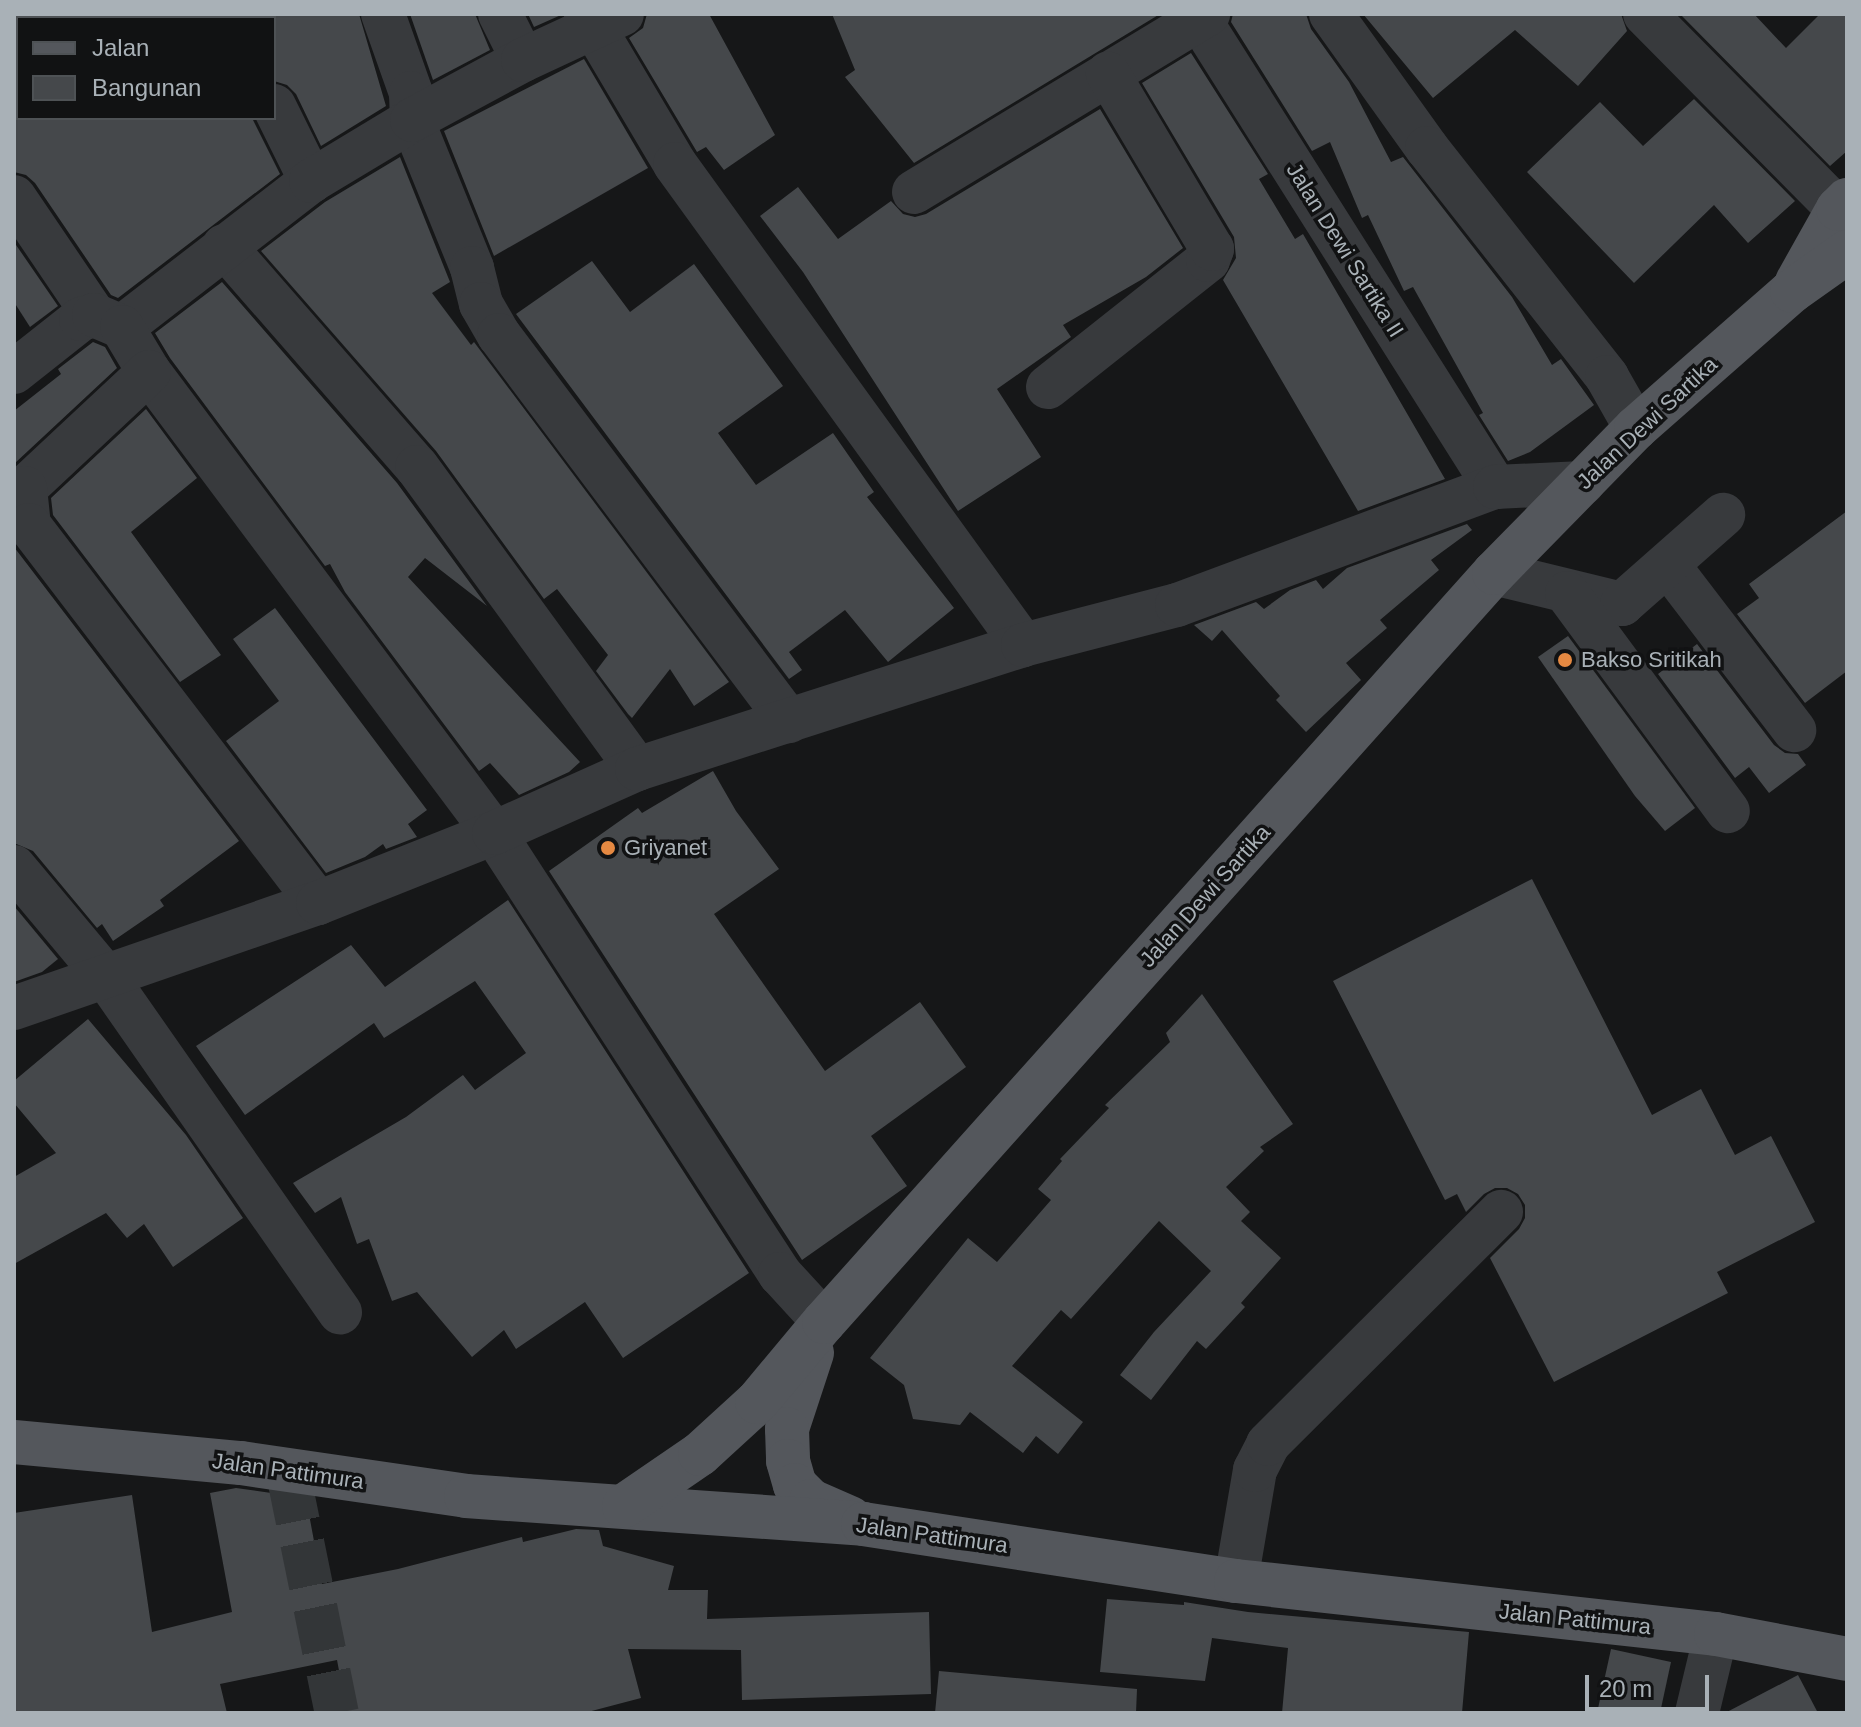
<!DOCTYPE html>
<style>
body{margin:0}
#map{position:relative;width:1861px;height:1727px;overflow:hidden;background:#161718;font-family:Arial,sans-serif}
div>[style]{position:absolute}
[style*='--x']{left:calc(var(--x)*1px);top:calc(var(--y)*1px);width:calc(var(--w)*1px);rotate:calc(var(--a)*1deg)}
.building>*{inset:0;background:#45484b}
.minor-tunnel>*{height:44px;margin-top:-22px;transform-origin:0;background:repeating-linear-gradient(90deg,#333638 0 44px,transparent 0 66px)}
.minor>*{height:44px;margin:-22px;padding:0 22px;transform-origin:22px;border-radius:22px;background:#383a3d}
.major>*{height:44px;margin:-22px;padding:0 22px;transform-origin:22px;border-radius:22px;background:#54575c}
.dots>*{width:22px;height:22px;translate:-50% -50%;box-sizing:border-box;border:4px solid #111213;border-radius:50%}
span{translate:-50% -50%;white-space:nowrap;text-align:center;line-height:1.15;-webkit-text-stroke:7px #111213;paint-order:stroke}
.street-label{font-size:22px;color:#a9b1b7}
.poi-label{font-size:22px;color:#a9b1b7}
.left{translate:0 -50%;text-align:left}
.frame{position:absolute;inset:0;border:16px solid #a9b1b7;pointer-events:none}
.legend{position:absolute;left:16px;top:16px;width:260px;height:104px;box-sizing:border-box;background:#111213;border:2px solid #4e5255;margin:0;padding:10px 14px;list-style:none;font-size:24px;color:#a9b1b7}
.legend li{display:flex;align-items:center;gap:16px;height:40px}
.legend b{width:40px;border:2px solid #4e5255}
.scale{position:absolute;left:1585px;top:1675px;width:124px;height:36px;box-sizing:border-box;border:4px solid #a9b1b7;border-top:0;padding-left:10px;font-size:24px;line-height:28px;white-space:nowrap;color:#a9b1b7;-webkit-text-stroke:6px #111213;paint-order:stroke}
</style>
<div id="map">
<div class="building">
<i style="clip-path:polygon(274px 14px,359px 14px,386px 106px,321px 146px,296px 94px,287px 85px,274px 81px)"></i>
<i style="clip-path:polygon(410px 14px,475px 14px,490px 50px,433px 80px)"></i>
<i style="clip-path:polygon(528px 14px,561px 14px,561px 15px,534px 27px)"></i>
<i style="clip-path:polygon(647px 14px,709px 14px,775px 135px,724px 170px,706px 147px,697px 152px,629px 38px,643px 28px)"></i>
<i style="clip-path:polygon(832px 14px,1160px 14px,914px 163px,845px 77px,855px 70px)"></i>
<i style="clip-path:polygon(1233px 14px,1306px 14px,1311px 29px,1349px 82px,1391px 162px,1403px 157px,1512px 297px,1552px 365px,1561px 359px,1594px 405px,1530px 452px,1508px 461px,1479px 415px,1483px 413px,1413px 287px,1404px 291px,1368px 215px,1362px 218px,1330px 142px,1312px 151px,1231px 22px)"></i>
<i style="clip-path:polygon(1363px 14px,1621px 14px,1627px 31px,1578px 86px,1515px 30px,1433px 98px)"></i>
<i style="clip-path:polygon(1680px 14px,1754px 14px,1786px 48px,1820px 14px,1847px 14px,1847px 151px,1830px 166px)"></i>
<i style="clip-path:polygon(1191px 53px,1268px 174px,1259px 179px,1295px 239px,1303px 234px,1445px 479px,1358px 511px,1223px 280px,1236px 258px,1234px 237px,1142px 83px)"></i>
<i style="clip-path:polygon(584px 59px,648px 168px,494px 256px,444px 131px)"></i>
<i style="clip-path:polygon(1694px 99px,1795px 201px,1748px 243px,1714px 205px,1634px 283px,1527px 172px,1600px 102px,1643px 146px)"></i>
<i style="clip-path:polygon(1100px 109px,1183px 248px,1146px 277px,1063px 325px,1071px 337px,997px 389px,1041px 457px,958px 511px,803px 272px,760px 216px,798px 187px,838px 239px,891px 201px,903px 214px,915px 217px,926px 214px)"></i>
<i style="clip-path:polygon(14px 118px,252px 118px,280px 174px,118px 298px,111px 295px,35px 183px,26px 175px,14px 172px)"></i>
<i style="clip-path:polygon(400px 157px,450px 282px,432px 293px,471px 345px,474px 342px,729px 682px,694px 706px,670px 669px,632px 718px,628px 714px,596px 671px,608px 655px,557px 589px,544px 599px,436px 451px,261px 251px,325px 202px)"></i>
<i style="clip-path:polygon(14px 242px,58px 306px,30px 327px,14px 302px)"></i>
<i style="clip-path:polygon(592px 261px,630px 312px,694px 264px,783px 386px,718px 433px,756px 485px,833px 433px,874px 492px,867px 497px,954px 608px,888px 662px,845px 610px,789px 652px,802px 670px,789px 679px,516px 314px)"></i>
<i style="clip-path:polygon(222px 282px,397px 483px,487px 606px,425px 558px,408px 577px,580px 762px,569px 772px,519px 795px,490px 763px,479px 771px,345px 592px,330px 564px,325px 566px,170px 358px,155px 333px)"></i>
<i style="clip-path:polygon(93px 342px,105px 347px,117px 368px,14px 464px,14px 411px,61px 374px,58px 369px)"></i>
<i style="clip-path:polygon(146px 409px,197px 478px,131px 532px,221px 655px,180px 682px,53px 515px,51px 498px)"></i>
<i style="clip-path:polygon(1847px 511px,1847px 671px,1805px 703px,1737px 614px,1759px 598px,1749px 584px)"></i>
<i style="clip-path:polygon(1467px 524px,1472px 530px,1431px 560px,1439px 570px,1380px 620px,1387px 628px,1346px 663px,1361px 680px,1306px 732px,1276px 700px,1280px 696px,1222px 630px,1212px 641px,1194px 625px,1256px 602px,1264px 609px,1290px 590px,1316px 580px,1323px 589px,1347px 568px)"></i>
<i style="clip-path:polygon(14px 547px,239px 841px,160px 900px,164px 906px,113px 941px,102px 924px,97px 928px,33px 851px,14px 843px)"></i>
<i style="clip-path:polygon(275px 608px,427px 810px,408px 824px,417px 837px,386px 849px,383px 844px,365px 857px,326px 873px,226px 741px,279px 701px,233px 639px)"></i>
<i style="clip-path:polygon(1568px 636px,1695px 808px,1665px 831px,1635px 796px,1538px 657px)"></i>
<i style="clip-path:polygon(1697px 644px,1774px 745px,1785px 753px,1798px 754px,1806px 765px,1769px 793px,1749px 767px,1735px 778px,1658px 674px)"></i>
<i style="clip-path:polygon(713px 771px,736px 811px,779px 869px,714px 914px,825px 1071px,920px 1002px,966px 1067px,871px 1136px,907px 1186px,802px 1260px,549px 871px,638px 808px,642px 813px)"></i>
<i style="clip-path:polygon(1532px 879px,1652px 1115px,1701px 1089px,1735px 1155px,1771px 1136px,1815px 1222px,1717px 1272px,1728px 1293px,1554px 1382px,1490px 1258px,1519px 1229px,1525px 1218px,1525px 1205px,1518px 1194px,1507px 1188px,1495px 1188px,1484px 1194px,1466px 1212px,1457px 1194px,1445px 1200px,1333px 981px)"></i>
<i style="clip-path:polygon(508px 900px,749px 1273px,623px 1358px,585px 1302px,516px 1349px,504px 1330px,472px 1357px,417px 1292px,392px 1301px,369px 1239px,357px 1244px,341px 1197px,315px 1213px,293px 1183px,406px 1117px,463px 1075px,475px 1090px,526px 1053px,475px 981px,384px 1038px,374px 1023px,245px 1115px,196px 1046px,351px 945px,385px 987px)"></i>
<i style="clip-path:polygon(14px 906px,58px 959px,42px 972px,14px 982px)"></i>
<i style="clip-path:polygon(1202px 994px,1293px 1124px,1260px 1147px,1264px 1151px,1226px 1187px,1250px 1212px,1241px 1221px,1281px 1258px,1241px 1303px,1245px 1307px,1206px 1349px,1197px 1341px,1151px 1400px,1120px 1375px,1154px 1332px,1211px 1271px,1159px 1221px,1071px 1319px,1061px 1310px,1012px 1366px,1083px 1422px,1058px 1454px,1036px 1436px,1023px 1453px,970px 1412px,960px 1425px,913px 1419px,904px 1385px,870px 1358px,968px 1238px,997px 1262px,1051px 1200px,1038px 1189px,1062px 1161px,1060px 1159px,1109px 1108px,1105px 1105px,1170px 1042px,1166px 1033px)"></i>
<i style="clip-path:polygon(88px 1019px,186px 1135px,243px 1218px,173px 1267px,144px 1224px,127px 1238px,106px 1213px,14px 1264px,14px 1177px,56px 1153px,14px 1103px,14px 1081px)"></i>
<i style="clip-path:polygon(236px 1488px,306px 1498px,322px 1584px,398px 1569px,522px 1537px,523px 1542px,576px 1529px,599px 1530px,603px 1546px,674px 1566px,668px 1590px,708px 1590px,707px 1619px,929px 1612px,931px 1694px,742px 1700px,741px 1650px,628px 1649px,641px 1698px,584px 1713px,347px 1713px,337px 1660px,220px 1684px,227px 1713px,14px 1713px,14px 1513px,132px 1495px,152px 1632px,232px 1612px,210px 1493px)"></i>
<i style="clip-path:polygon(1107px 1599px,1184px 1605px,1184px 1602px,1248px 1612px,1469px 1632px,1462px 1713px,1282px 1713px,1288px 1648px,1212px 1638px,1205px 1681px,1100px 1672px)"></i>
<i style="clip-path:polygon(1611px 1649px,1671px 1662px,1660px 1713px,1597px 1713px)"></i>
<i style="clip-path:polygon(939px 1671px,1137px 1689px,1136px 1713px,935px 1713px)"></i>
<i style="clip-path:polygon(1798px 1675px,1818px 1713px,1725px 1713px)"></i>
</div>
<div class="minor-tunnel">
<i style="--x:289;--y:1478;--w:240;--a:78.5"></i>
</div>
<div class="minor">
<i style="--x:229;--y:14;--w:4;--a:63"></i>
<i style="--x:383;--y:14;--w:84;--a:70.5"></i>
<i style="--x:411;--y:93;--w:27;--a:88"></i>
<i style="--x:412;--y:120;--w:160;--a:67.9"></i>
<i style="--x:472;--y:268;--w:37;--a:76"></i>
<i style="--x:481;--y:304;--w:36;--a:60"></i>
<i style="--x:499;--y:335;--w:483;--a:53.1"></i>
<i style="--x:500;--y:14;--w:51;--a:63.4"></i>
<i style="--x:586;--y:14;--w:174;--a:59.3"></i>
<i style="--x:675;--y:164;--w:594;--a:54.11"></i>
<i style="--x:1196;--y:14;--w:560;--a:57.7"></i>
<i style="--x:1331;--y:14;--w:165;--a:54.4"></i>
<i style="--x:1427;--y:148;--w:291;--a:51.8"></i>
<i style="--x:1607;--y:377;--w:59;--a:60.4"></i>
<i style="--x:1645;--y:14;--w:274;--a:45.3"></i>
<i style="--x:274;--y:106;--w:84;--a:63.7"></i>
<i style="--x:914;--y:192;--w:344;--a:-31.2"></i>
<i style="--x:14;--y:197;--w:143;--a:55.9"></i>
<i style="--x:224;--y:246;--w:293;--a:48.9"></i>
<i style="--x:417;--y:467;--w:374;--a:53.9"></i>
<i style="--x:122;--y:327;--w:239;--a:-37.7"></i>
<i style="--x:311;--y:181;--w:118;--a:-31.1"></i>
<i style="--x:412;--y:120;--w:126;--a:-28.4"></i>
<i style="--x:523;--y:60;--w:109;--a:-24.9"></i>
<i style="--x:14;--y:372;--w:85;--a:-38.3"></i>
<i style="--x:81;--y:319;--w:14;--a:-17"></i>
<i style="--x:94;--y:315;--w:30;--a:23"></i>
<i style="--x:122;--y:327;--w:52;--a:59"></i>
<i style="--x:149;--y:372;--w:576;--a:53.19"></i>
<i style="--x:494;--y:833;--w:526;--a:57.04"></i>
<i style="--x:780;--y:1274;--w:65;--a:47.5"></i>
<i style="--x:149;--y:372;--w:170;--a:136.9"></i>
<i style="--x:25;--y:488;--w:37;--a:84"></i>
<i style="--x:29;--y:525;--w:476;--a:52.6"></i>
<i style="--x:1048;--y:387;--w:204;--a:-38.4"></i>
<i style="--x:1208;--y:260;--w:12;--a:-70"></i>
<i style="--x:1212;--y:249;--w:204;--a:-120.7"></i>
<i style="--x:1668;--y:565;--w:208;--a:52.6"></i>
<i style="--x:1494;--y:573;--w:132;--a:13.6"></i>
<i style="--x:1622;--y:604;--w:135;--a:-41.4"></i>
<i style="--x:1567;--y:593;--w:271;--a:53.6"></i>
<i style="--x:14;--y:867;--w:143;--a:50.1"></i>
<i style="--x:106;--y:977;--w:409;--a:55.1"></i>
<i style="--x:14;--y:1008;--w:322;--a:-19.1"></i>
<i style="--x:318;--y:903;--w:189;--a:-21.7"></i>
<i style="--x:494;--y:833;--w:157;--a:-24.1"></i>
<i style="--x:637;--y:769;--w:405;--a:-17.8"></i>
<i style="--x:1023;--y:645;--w:159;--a:-14.6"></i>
<i style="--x:1177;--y:605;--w:339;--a:-20.4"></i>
<i style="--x:1495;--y:487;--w:88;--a:-2.6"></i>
<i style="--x:1236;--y:1581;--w:113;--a:-80.3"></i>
<i style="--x:1255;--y:1470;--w:29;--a:-63"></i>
<i style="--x:1268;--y:1444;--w:329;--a:-44.9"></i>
<i style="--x:1697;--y:1713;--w:81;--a:-76.5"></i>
</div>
<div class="major">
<i style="--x:1797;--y:282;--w:84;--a:-60.7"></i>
<i style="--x:1838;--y:209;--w:13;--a:-45"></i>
<i style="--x:812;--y:1353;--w:80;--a:108.2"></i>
<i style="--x:787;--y:1429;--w:32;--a:88"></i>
<i style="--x:788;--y:1461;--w:25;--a:74"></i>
<i style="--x:795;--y:1485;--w:23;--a:45"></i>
<i style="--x:811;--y:1501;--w:43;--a:23.6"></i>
<i style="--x:14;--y:1442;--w:228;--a:5.3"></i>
<i style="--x:241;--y:1463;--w:227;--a:8.3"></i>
<i style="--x:466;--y:1496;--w:398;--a:4"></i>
<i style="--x:863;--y:1524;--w:377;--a:8.7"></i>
<i style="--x:1236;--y:1581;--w:483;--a:6.3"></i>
<i style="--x:1716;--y:1634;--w:133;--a:10.8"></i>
<i style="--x:624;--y:1506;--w:92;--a:-34.4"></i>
<i style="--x:700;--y:1454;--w:77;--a:-42.4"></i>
<i style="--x:757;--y:1402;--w:104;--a:-50.1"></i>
<i style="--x:824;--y:1322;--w:1005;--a:-48.19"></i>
<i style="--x:1494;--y:573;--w:203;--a:-45.6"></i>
<i style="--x:1636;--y:428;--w:208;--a:-41.3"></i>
<i style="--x:1792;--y:291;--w:67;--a:-35.3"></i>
</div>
<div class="dots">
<i style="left:1565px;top:660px;background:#e58942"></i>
<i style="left:608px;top:848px;background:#e58942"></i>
</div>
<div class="street-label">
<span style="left:1345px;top:250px;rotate:58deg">Jalan Dewi Sartika II</span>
<span style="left:1647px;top:423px;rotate:-43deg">Jalan Dewi Sartika</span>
<span style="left:1205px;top:896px;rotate:-48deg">Jalan Dewi Sartika</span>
<span style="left:288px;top:1471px;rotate:8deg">Jalan Pattimura</span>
<span style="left:932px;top:1535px;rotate:8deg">Jalan Pattimura</span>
<span style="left:1575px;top:1619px;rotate:6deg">Jalan Pattimura</span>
</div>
<div class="poi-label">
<span class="left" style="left:1581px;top:660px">Bakso Sritikah</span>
<span class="left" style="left:624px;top:848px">Griyanet</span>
</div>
<div class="frame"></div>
<ul class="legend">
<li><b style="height:10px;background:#54575c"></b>Jalan</li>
<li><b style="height:22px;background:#45484b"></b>Bangunan</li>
</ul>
<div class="scale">20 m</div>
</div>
